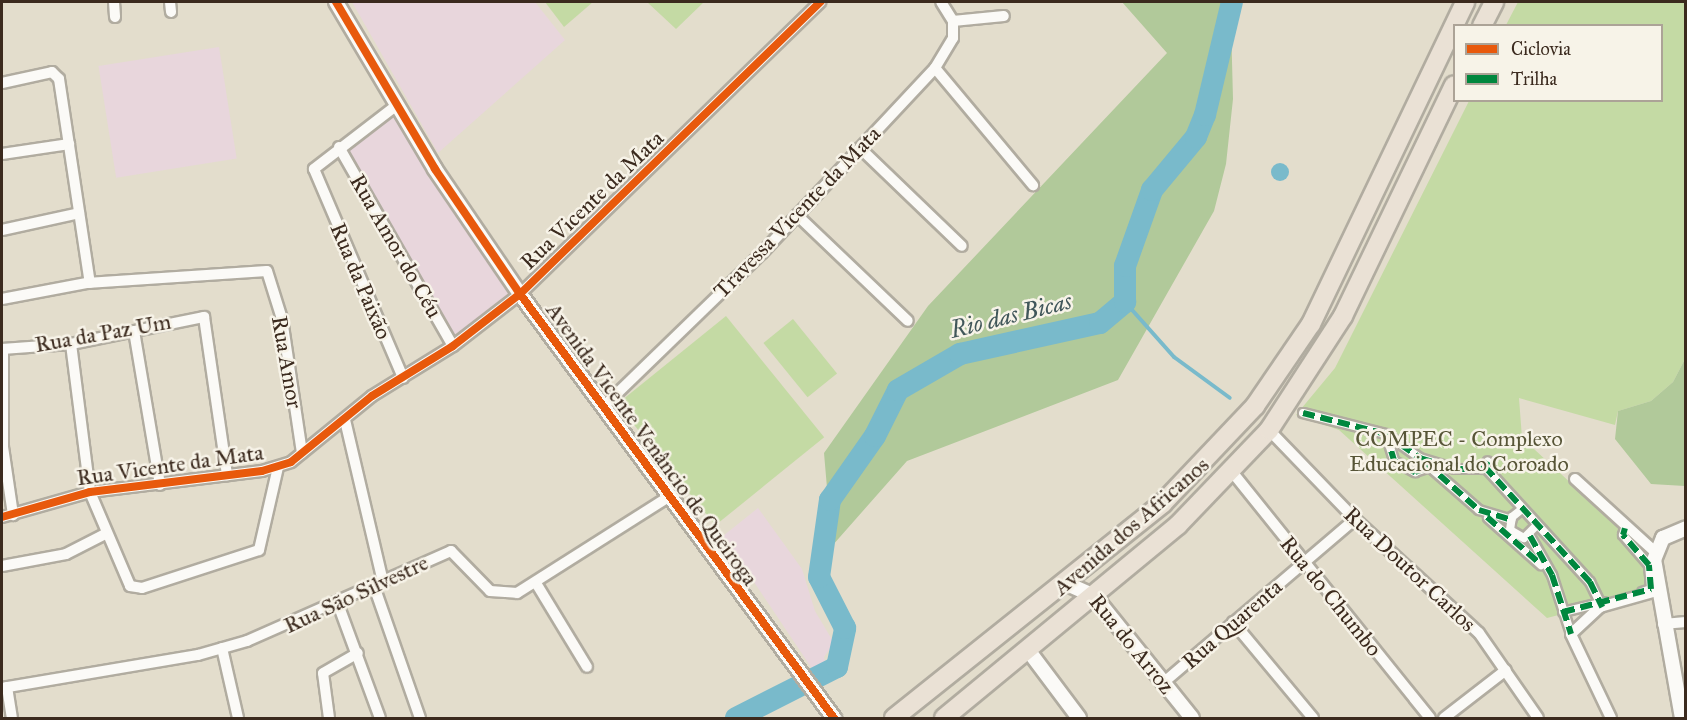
<!DOCTYPE html>
<meta charset="utf-8">
<style>
body{margin:0}
#map{position:relative;width:1687px;height:720px;overflow:hidden;background:#e3ddcc;font-family:"IM FELL Great Primer",serif}
div>[style]{position:absolute}
[style*='--x']{left:calc(var(--x)*1px);top:calc(var(--y)*1px);width:calc(var(--w)*1px);rotate:calc(var(--a)*1deg)}
.built>*{inset:0;background:#e8d6dc;transform-origin:0 0}
.green>*{inset:0;background:#c4daa4;transform-origin:0 0}
.forest>*{inset:0;background:#b1c99a}
.water>*{inset:0;background:#79bacb}
.round{border-radius:50%}
.stream>*{height:4px;margin:-2px;padding:0 2px;transform-origin:2px;border-radius:2px;background:#79bacb}
.river>*{height:22px;margin:-11px;padding:0 11px;transform-origin:11px;border-radius:11px;background:#79bacb}
.roads{filter:drop-shadow(2px 0 #b1aca0) drop-shadow(-2px 0 #b1aca0) drop-shadow(0 2px #b1aca0) drop-shadow(0 -2px #b1aca0)}
.pedestrian>*{height:8px;margin:-4px;padding:0 4px;transform-origin:4px;border-radius:4px;background:#fbfaf7}
.minor>*{height:10px;margin:-5px;padding:0 5px;transform-origin:5px;border-radius:5px;background:#fbfaf7}
.tertiary>*{height:14px;margin:-7px;padding:0 7px;transform-origin:7px;border-radius:7px;background:#fbfaf7}
.primary>*{height:18px;margin:-9px;padding:0 9px;transform-origin:9px;border-radius:9px;background:#eae1d5}
.quiet>*{height:6px;margin-top:-3px;transform-origin:0;background:repeating-linear-gradient(90deg,#00873e 0 12px,transparent 0 18px)}
.cycleway>*{height:8px;margin:-4px;padding:0 4px;transform-origin:4px;border-radius:4px;background:#e8590c}
span{translate:-50% -50%;white-space:nowrap;text-align:center;line-height:1.15;-webkit-text-stroke:5px #f7f3e8;paint-order:stroke}
.street-label{font-size:22px;color:#3b2a1e}
.park-label{font-size:22px;color:#575537}
.water-label{font-size:24px;color:#41575a;font-style:italic}
.frame{position:absolute;inset:0;border:3px solid #3b2a1e;pointer-events:none}
.legend{position:absolute;left:1453px;top:24px;width:210px;height:78px;box-sizing:border-box;background:#f7f3e8;border:2px solid #aca397;margin:0;padding:8px 10px;list-style:none;font-size:18px;color:#3b2a1e}
.legend li{display:flex;align-items:center;gap:12px;height:30px}
.legend b{width:30px;border:2px solid #aca397}
</style>
<div id="map">
<div class="built">
<i style="clip-path:polygon(352px 2px,535px 2px,565px 40px,438px 153px)"></i>
<i style="left:219px;top:47px;width:113px;height:122px;rotate:81deg"></i>
<i style="clip-path:polygon(397px 105px,520px 294px,453px 346px,339px 147px)"></i>
<i style="clip-path:polygon(758px 508px,802px 569px,815px 611px,834px 643px,824px 657px,826px 666px,817px 676px,723px 536px)"></i>
</div>
<div class="green">
<i style="clip-path:polygon(545px 2px,593px 2px,564px 27px)"></i>
<i style="clip-path:polygon(647px 2px,704px 2px,676px 29px)"></i>
<i style="clip-path:polygon(1518px 2px,1685px 2px,1685px 359px,1673px 382px,1651px 401px,1618px 411px,1615px 425px,1519px 398px,1522px 438px,1654px 560px,1651px 591px,1547px 618px,1339px 430px,1296px 415px,1335px 368px,1469px 101px,1662px 100px,1662px 26px,1506px 25px)"></i>
<i style="left:726px;top:316px;width:156px;height:140px;rotate:51deg"></i>
<i style="left:793px;top:319px;width:70px;height:38px;rotate:51deg"></i>
</div>
<div class="forest">
<i style="clip-path:polygon(1122px 2px,1241px 2px,1231px 23px,1233px 99px,1226px 164px,1214px 211px,1118px 380px,907px 461px,832px 546px,824px 453px,928px 306px,1167px 53px)"></i>
<i style="clip-path:polygon(1685px 359px,1685px 486px,1651px 484px,1615px 439px,1618px 411px,1651px 401px,1673px 382px)"></i>
</div>
<div class="water">
<i class="round" style="left:1271px;top:163px;width:18px;height:18px"></i>
</div>
<div class="stream">
<i style="--x:1125;--y:302;--w:74;--a:48.3"></i>
<i style="--x:1174;--y:357;--w:69;--a:36.2"></i>
</div>
<div class="river">
<i style="--x:736;--y:718;--w:113;--a:-26.8"></i>
<i style="--x:837;--y:667;--w:40;--a:-78"></i>
<i style="--x:845;--y:628;--w:57;--a:-117"></i>
<i style="--x:819;--y:577;--w:78;--a:-81.9"></i>
<i style="--x:830;--y:500;--w:78;--a:-54.9"></i>
<i style="--x:875;--y:436;--w:51;--a:-63.4"></i>
<i style="--x:898;--y:390;--w:72;--a:-30.1"></i>
<i style="--x:960;--y:354;--w:143;--a:-12.5"></i>
<i style="--x:1100;--y:323;--w:33;--a:-40"></i>
<i style="--x:1125;--y:302;--w:36;--a:-90"></i>
<i style="--x:1125;--y:266;--w:81;--a:-70.4"></i>
<i style="--x:1152;--y:190;--w:69;--a:-50.3"></i>
<i style="--x:1196;--y:137;--w:24;--a:-68"></i>
<i style="--x:1205;--y:115;--w:116;--a:-76.6"></i>
</div>
<div class="roads">
<div class="pedestrian">
<i style="--x:1303;--y:413;--w:86;--a:14.2"></i>
<i style="--x:1386;--y:434;--w:42;--a:35.2"></i>
<i style="--x:1420;--y:458;--w:37;--a:17"></i>
<i style="--x:1455;--y:469;--w:28;--a:0"></i>
<i style="--x:1483;--y:469;--w:9;--a:-58"></i>
<i style="--x:1386;--y:434;--w:28;--a:73"></i>
<i style="--x:1394;--y:461;--w:24;--a:28"></i>
<i style="--x:1415;--y:472;--w:16;--a:-18"></i>
<i style="--x:1424;--y:462;--w:73;--a:41.1"></i>
<i style="--x:1479;--y:510;--w:34;--a:17"></i>
<i style="--x:1485;--y:467;--w:156;--a:47.6"></i>
<i style="--x:1590;--y:582;--w:28;--a:64"></i>
<i style="--x:1522;--y:509;--w:13;--a:141"></i>
<i style="--x:1512;--y:517;--w:13;--a:99"></i>
<i style="--x:1510;--y:530;--w:16;--a:30"></i>
<i style="--x:1524;--y:538;--w:18;--a:-45"></i>
<i style="--x:1488;--y:518;--w:71;--a:41.6"></i>
<i style="--x:1625;--y:528;--w:7;--a:106"></i>
<i style="--x:1623;--y:535;--w:40;--a:49"></i>
<i style="--x:1649;--y:565;--w:24;--a:85"></i>
<i style="--x:1651;--y:589;--w:9;--a:162"></i>
<i style="--x:1530;--y:536;--w:45;--a:60.6"></i>
<i style="--x:1552;--y:575;--w:62;--a:72.1"></i>
<i style="--x:1563;--y:612;--w:42;--a:-13.7"></i>
</div>
<div class="minor">
<i style="--x:114;--y:2;--w:15;--a:86"></i>
<i style="--x:170;--y:2;--w:10;--a:84"></i>
<i style="--x:953;--y:21;--w:51;--a:-5.6"></i>
<i style="--x:935;--y:68;--w:153;--a:50.1"></i>
<i style="--x:2;--y:83;--w:51;--a:-12.4"></i>
<i style="--x:52;--y:72;--w:10;--a:45"></i>
<i style="--x:59;--y:79;--w:206;--a:81.4"></i>
<i style="--x:397;--y:105;--w:105;--a:142.4"></i>
<i style="--x:314;--y:169;--w:227;--a:66.9"></i>
<i style="--x:339;--y:147;--w:229;--a:60.2"></i>
<i style="--x:860;--y:148;--w:141;--a:43.9"></i>
<i style="--x:2;--y:154;--w:68;--a:-8.5"></i>
<i style="--x:797;--y:215;--w:153;--a:43.7"></i>
<i style="--x:2;--y:230;--w:79;--a:-12.4"></i>
<i style="--x:2;--y:299;--w:86;--a:-10.7"></i>
<i style="--x:87;--y:283;--w:180;--a:-3.8"></i>
<i style="--x:267;--y:271;--w:50;--a:72.6"></i>
<i style="--x:282;--y:319;--w:135;--a:81.5"></i>
<i style="--x:134;--y:331;--w:156;--a:80.4"></i>
<i style="--x:71;--y:344;--w:149;--a:82.7"></i>
<i style="--x:90;--y:492;--w:102;--a:66.9"></i>
<i style="--x:130;--y:586;--w:12;--a:9"></i>
<i style="--x:142;--y:588;--w:123;--a:-18"></i>
<i style="--x:259;--y:550;--w:85;--a:-77.1"></i>
<i style="--x:2;--y:349;--w:69;--a:-4.1"></i>
<i style="--x:71;--y:344;--w:136;--a:-11.5"></i>
<i style="--x:204;--y:317;--w:160;--a:81.7"></i>
<i style="--x:3;--y:350;--w:97;--a:90"></i>
<i style="--x:3;--y:447;--w:69;--a:81.6"></i>
<i style="--x:603;--y:407;--w:221;--a:-44.1"></i>
<i style="--x:762;--y:253;--w:253;--a:-46.9"></i>
<i style="--x:935;--y:68;--w:35;--a:-59"></i>
<i style="--x:953;--y:38;--w:17;--a:-90"></i>
<i style="--x:953;--y:21;--w:22;--a:-122"></i>
<i style="--x:345;--y:420;--w:166;--a:76.8"></i>
<i style="--x:1269;--y:430;--w:124;--a:46"></i>
<i style="--x:1355;--y:519;--w:168;--a:42.6"></i>
<i style="--x:1479;--y:633;--w:103;--a:55.2"></i>
<i style="--x:1233;--y:473;--w:314;--a:51.2"></i>
<i style="--x:1575;--y:479;--w:107;--a:42.3"></i>
<i style="--x:2;--y:517;--w:91;--a:-15.9"></i>
<i style="--x:90;--y:492;--w:173;--a:-7"></i>
<i style="--x:262;--y:471;--w:30;--a:-17"></i>
<i style="--x:291;--y:462;--w:104;--a:-39.2"></i>
<i style="--x:372;--y:396;--w:95;--a:-31.7"></i>
<i style="--x:453;--y:346;--w:85;--a:-37.8"></i>
<i style="--x:520;--y:294;--w:419;--a:-44.2"></i>
<i style="--x:2;--y:566;--w:65;--a:-10.6"></i>
<i style="--x:66;--y:554;--w:44;--a:-27.1"></i>
<i style="--x:536;--y:583;--w:98;--a:58.7"></i>
<i style="--x:374;--y:586;--w:140;--a:70.8"></i>
<i style="--x:338;--y:604;--w:121;--a:69.8"></i>
<i style="--x:1233;--y:622;--w:125;--a:50.2"></i>
<i style="--x:1663;--y:624;--w:23;--a:-5"></i>
<i style="--x:222;--y:648;--w:72;--a:77.1"></i>
<i style="--x:1163;--y:683;--w:253;--a:-40.5"></i>
<i style="--x:7;--y:687;--w:31;--a:81"></i>
<i style="--x:2;--y:688;--w:199;--a:-9.6"></i>
<i style="--x:198;--y:655;--w:51;--a:-15.9"></i>
<i style="--x:247;--y:641;--w:223;--a:-23.8"></i>
<i style="--x:451;--y:551;--w:56;--a:45.7"></i>
<i style="--x:490;--y:591;--w:27;--a:4"></i>
<i style="--x:517;--y:593;--w:179;--a:-32.4"></i>
<i style="--x:329;--y:718;--w:45;--a:-97.6"></i>
<i style="--x:323;--y:673;--w:40;--a:-29.7"></i>
<i style="--x:1444;--y:718;--w:78;--a:-37.7"></i>
<i style="--x:1611;--y:718;--w:93;--a:-115.5"></i>
<i style="--x:1571;--y:634;--w:40;--a:-43"></i>
<i style="--x:1600;--y:607;--w:59;--a:-15.7"></i>
</div>
<div class="tertiary">
<i style="--x:336;--y:2;--w:194;--a:59.3"></i>
<i style="--x:435;--y:169;--w:151;--a:55.8"></i>
<i style="--x:520;--y:294;--w:528;--a:53.48"></i>
<i style="--x:1065;--y:583;--w:32;--a:24"></i>
<i style="--x:1094;--y:596;--w:156;--a:51.2"></i>
<i style="--x:1028;--y:650;--w:85;--a:53.1"></i>
<i style="--x:1682;--y:718;--w:160;--a:-100"></i>
<i style="--x:1654;--y:560;--w:24;--a:-68"></i>
<i style="--x:1663;--y:538;--w:25;--a:-23"></i>
</div>
<div class="primary">
<i style="--x:1482;--y:26;--w:27;--a:-63"></i>
<i style="--x:894;--y:718;--w:344;--a:-38.6"></i>
<i style="--x:1163;--y:503;--w:134;--a:-46.5"></i>
<i style="--x:1255;--y:406;--w:99;--a:-55.7"></i>
<i style="--x:1311;--y:324;--w:357;--a:-64.4"></i>
<i style="--x:944;--y:718;--w:303;--a:-39.5"></i>
<i style="--x:1178;--y:525;--w:132;--a:-46.2"></i>
<i style="--x:1269;--y:430;--w:136;--a:-57"></i>
<i style="--x:1343;--y:316;--w:256;--a:-64.3"></i>
</div>
</div>
<div class="quiet">
<i style="--x:1303;--y:413;--w:86;--a:14.2"></i>
<i style="--x:1386;--y:434;--w:42;--a:35.2"></i>
<i style="--x:1420;--y:458;--w:37;--a:17"></i>
<i style="--x:1455;--y:469;--w:28;--a:0"></i>
<i style="--x:1483;--y:469;--w:9;--a:-58"></i>
<i style="--x:1386;--y:434;--w:28;--a:73"></i>
<i style="--x:1394;--y:461;--w:24;--a:28"></i>
<i style="--x:1415;--y:472;--w:16;--a:-18"></i>
<i style="--x:1426;--y:463;--w:71;--a:41.6"></i>
<i style="--x:1479;--y:510;--w:34;--a:17"></i>
<i style="--x:1485;--y:467;--w:156;--a:47.6"></i>
<i style="--x:1590;--y:582;--w:28;--a:64"></i>
<i style="--x:1487;--y:517;--w:67;--a:41.3"></i>
<i style="--x:1530;--y:536;--w:45;--a:60.6"></i>
<i style="--x:1552;--y:575;--w:62;--a:72.1"></i>
<i style="--x:1563;--y:612;--w:91;--a:-14.6"></i>
<i style="--x:1651;--y:589;--w:24;--a:-95"></i>
<i style="--x:1649;--y:565;--w:40;--a:-131"></i>
<i style="--x:1623;--y:535;--w:7;--a:-74"></i>
</div>
<div class="cycleway">
<i style="--x:336;--y:2;--w:194;--a:59.3"></i>
<i style="--x:435;--y:169;--w:151;--a:55.8"></i>
<i style="--x:520;--y:294;--w:528;--a:53.48"></i>
<i style="--x:2;--y:517;--w:91;--a:-15.9"></i>
<i style="--x:90;--y:492;--w:173;--a:-7"></i>
<i style="--x:262;--y:471;--w:30;--a:-17"></i>
<i style="--x:291;--y:462;--w:104;--a:-39.2"></i>
<i style="--x:372;--y:396;--w:95;--a:-31.7"></i>
<i style="--x:453;--y:346;--w:85;--a:-37.8"></i>
<i style="--x:520;--y:294;--w:419;--a:-44.2"></i>
</div>
<div class="street-label">
<span style="left:592px;top:200px;rotate:-44deg">Rua Vicente da Mata</span>
<span style="left:797px;top:212px;rotate:-46deg">Travessa Vicente da Mata</span>
<span style="left:396px;top:246px;rotate:60deg">Rua Amor do Céu</span>
<span style="left:361px;top:281px;rotate:67deg">Rua da Paixão</span>
<span style="left:103px;top:333px;rotate:-10deg">Rua da Paz Um</span>
<span style="left:287px;top:362px;rotate:80deg">Rua Amor</span>
<span style="left:652px;top:444px;rotate:54deg">Avenida Vicente Venâncio de Queiroga</span>
<span style="left:170px;top:465px;rotate:-8deg">Rua Vicente da Mata</span>
<span style="left:1131px;top:526px;rotate:-41deg">Avenida dos Africanos</span>
<span style="left:1410px;top:569px;rotate:43deg">Rua Doutor Carlos</span>
<span style="left:356px;top:594px;rotate:-25deg">Rua São Silvestre</span>
<span style="left:1331px;top:596px;rotate:51deg">Rua do Chumbo</span>
<span style="left:1232px;top:624px;rotate:-41deg">Rua Quarenta</span>
<span style="left:1132px;top:644px;rotate:51deg">Rua do Arroz</span>
</div>
<div class="park-label">
<span style="left:1459px;top:451px">COMPEC - Complexo<br>Educacional do Coroado</span>
</div>
<div class="water-label">
<span style="left:1011px;top:316px;rotate:-14deg">Rio das Bicas</span>
</div>
<div class="frame"></div>
<ul class="legend">
<li><b style="height:8px;background:#e8590c"></b>Ciclovia</li>
<li><b style="height:8px;background:#00873e"></b>Trilha</li>
</ul>
</div>
